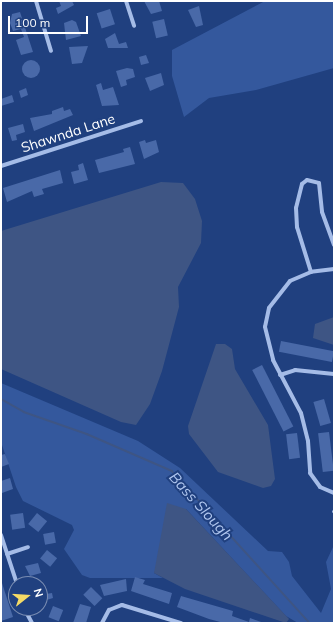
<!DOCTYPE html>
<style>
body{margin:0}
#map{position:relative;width:335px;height:624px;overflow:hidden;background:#20407f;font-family:Mulish,sans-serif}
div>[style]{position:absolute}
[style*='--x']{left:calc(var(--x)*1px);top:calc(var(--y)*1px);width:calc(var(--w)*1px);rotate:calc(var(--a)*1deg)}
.green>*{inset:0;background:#34589d}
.water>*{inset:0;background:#3e5584}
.stream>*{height:1.5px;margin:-0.75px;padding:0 0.75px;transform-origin:0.75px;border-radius:0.75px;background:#3e5584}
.building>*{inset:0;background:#4969a8;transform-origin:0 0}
.round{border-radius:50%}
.lane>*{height:3px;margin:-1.5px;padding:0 1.5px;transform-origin:1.5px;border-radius:1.5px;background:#a5bce7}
.street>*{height:4px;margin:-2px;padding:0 2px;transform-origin:2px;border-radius:2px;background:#a5bce7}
span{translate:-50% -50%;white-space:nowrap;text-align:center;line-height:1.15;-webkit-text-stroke:4px #20407f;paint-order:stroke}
.street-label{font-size:14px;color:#fff}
.water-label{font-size:15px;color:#b0c6ef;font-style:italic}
.frame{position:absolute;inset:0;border:2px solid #fff;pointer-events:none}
.north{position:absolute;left:8px;top:576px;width:40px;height:40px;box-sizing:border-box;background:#20407f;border:1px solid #798cb2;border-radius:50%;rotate:73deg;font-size:11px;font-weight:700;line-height:16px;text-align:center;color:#fff}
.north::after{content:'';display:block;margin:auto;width:14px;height:18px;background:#f4da66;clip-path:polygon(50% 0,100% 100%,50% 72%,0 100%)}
.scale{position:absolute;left:8px;top:16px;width:80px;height:18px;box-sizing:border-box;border:2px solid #fff;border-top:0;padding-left:5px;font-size:12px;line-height:14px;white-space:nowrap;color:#fff;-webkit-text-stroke:3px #20407f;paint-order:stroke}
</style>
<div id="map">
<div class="green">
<i style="clip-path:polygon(265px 1px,334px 1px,334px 68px,256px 90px,209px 98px,184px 117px,172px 76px,172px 50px)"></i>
<i style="clip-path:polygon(1px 383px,138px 441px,180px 468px,268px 551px,282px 552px,289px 562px,292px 576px,321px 613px,331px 589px,326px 562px,334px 545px,334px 623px,298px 623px,286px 616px,186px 509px,154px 573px,163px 578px,90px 578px,82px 575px,64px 549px,74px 530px,72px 525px,23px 501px,16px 487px,1px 442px)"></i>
</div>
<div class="water">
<i style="clip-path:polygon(161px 182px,183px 183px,195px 199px,202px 221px,201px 243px,178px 287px,179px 307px,162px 371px,150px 404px,136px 425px,121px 422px,1px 369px,1px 231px)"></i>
<i style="clip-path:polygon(334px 317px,334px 345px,313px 338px,315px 324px)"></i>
<i style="clip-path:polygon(216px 344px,225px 344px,232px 349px,235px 369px,268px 425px,275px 479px,271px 486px,263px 488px,218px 472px,189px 434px,188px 426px)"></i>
<i style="clip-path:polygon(167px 503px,186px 509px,289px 619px,286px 623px,185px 589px,154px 573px)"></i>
</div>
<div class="stream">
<i style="--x:1;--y:399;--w:26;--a:29"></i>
<i style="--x:24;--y:412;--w:67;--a:19.2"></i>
<i style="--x:87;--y:434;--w:93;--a:23.5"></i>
<i style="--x:172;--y:471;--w:205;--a:47.8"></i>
</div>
<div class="building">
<i style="clip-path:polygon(59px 1px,72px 1px,74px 5px,58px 14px,56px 8px,61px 6px)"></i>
<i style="clip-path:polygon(144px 1px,159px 1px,162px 11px,151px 14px)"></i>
<i style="clip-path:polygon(199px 6px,203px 25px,196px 27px,188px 10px)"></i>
<i style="left:110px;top:9px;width:16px;height:14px;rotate:72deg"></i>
<i style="clip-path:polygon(20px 12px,33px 52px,21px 55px,16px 40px,24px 37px,21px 29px,13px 31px,10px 23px,12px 14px)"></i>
<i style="left:164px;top:19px;width:17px;height:12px;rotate:77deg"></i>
<i style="clip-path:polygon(72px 20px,76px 22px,81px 36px,66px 40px,64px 23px)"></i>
<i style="clip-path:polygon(115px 33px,119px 44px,126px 42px,128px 48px,108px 48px,105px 39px)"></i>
<i style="clip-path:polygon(88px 46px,82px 63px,72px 64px,69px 47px)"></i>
<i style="clip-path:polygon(146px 55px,149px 63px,141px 65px,139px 57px)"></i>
<i class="round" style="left:22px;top:60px;width:18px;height:18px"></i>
<i style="clip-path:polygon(127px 68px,133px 69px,135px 77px,126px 80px,127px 85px,121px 87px,116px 71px)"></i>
<i style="clip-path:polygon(161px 73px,164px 85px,150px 91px,145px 78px)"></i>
<i style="clip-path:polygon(101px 83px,103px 90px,113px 87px,119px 105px,102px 106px,96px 85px)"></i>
<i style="clip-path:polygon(26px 88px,28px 95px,21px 98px,19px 91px)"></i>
<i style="clip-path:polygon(12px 95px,14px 102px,1px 106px,1px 99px)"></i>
<i style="clip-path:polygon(63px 107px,64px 111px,70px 109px,73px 115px,34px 131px,30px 118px,52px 114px,52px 111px)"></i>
<i style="clip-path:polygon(23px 124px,25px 132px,16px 135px,17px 140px,12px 141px,8px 128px)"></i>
<i style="clip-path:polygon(145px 140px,146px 143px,156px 140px,159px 152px,144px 159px,139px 142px)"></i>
<i style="clip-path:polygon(130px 147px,135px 164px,99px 173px,95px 160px,124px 152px,123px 149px)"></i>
<i style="clip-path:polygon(83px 163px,88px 180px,74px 184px,71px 172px,79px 170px,78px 165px)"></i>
<i style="clip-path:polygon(60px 170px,63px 183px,42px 189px,44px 194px,34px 197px,32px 191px,7px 202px,3px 188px)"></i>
<i style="left:281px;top:341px;width:54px;height:11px;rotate:11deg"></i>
<i style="left:262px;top:365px;width:69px;height:11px;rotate:63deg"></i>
<i style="left:324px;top:399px;width:25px;height:11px;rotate:74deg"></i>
<i style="left:329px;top:432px;width:39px;height:11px;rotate:83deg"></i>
<i style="left:297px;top:433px;width:25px;height:11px;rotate:83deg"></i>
<i style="clip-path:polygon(5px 454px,9px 464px,1px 467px,1px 455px)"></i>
<i style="clip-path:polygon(10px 478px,13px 489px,2px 493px,1px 481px)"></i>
<i style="left:23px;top:513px;width:15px;height:13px;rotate:82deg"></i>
<i style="left:37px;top:513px;width:13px;height:14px;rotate:39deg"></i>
<i style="left:54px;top:532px;width:11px;height:11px;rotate:80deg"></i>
<i style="left:47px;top:550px;width:13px;height:11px;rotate:39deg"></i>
<i style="clip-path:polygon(38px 563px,41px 573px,30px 576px,25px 566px)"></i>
<i style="clip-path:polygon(135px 577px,145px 580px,143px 584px,172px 593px,169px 604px,131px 591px)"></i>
<i style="clip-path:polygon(126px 579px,127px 591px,104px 596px,100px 585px)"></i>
<i style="clip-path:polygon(1px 580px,13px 617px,1px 621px)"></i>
<i style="clip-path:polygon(44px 587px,46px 594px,52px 593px,53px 598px,40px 602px,40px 588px)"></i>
<i style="left:91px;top:587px;width:16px;height:11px;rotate:45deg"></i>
<i style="clip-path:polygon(181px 596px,233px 611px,232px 616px,249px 622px,250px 618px,264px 623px,224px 623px,209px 619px,177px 607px)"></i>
<i style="clip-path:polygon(80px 604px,91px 607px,86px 623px,73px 623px)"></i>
<i style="left:53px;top:606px;width:11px;height:12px;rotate:22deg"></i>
</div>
<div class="lane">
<i style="--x:333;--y:511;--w:1;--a:0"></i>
</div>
<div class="street">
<i style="--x:36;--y:1;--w:52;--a:73.3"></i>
<i style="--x:126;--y:1;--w:26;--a:72"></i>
<i style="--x:1;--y:166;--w:147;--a:-17.8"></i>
<i style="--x:334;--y:269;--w:23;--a:173"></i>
<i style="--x:311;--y:272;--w:23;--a:157"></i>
<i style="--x:290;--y:281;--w:34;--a:128"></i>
<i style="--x:269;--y:308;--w:19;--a:102"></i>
<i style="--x:265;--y:327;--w:34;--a:76"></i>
<i style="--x:273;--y:360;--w:60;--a:62.2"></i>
<i style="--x:301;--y:413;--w:29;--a:76"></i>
<i style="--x:308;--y:441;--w:32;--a:86"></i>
<i style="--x:310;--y:473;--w:17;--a:54"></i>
<i style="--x:320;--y:487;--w:15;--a:23"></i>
<i style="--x:311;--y:272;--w:47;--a:-107.3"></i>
<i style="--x:297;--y:227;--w:19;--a:-93"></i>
<i style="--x:296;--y:208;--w:25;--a:-76"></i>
<i style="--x:302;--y:184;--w:6;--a:-39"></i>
<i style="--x:307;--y:180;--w:12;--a:14"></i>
<i style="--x:319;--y:183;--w:29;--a:84"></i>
<i style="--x:322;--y:212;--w:35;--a:70"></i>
<i style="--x:280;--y:375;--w:16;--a:-18"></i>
<i style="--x:295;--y:370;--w:39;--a:6"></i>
<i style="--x:1;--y:535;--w:52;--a:71.9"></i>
<i style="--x:7;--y:554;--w:22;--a:-18"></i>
<i style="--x:24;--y:608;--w:17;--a:62"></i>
<i style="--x:102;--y:623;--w:15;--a:-62"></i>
<i style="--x:109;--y:610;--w:14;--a:-21"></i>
<i style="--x:122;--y:605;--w:62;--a:17"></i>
</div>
<div class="street-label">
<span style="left:68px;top:133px;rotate:-18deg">Shawnda Lane</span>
</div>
<div class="water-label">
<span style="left:201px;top:506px;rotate:48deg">Bass Slough</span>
</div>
<div class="frame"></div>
<div class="north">N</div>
<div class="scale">100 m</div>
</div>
